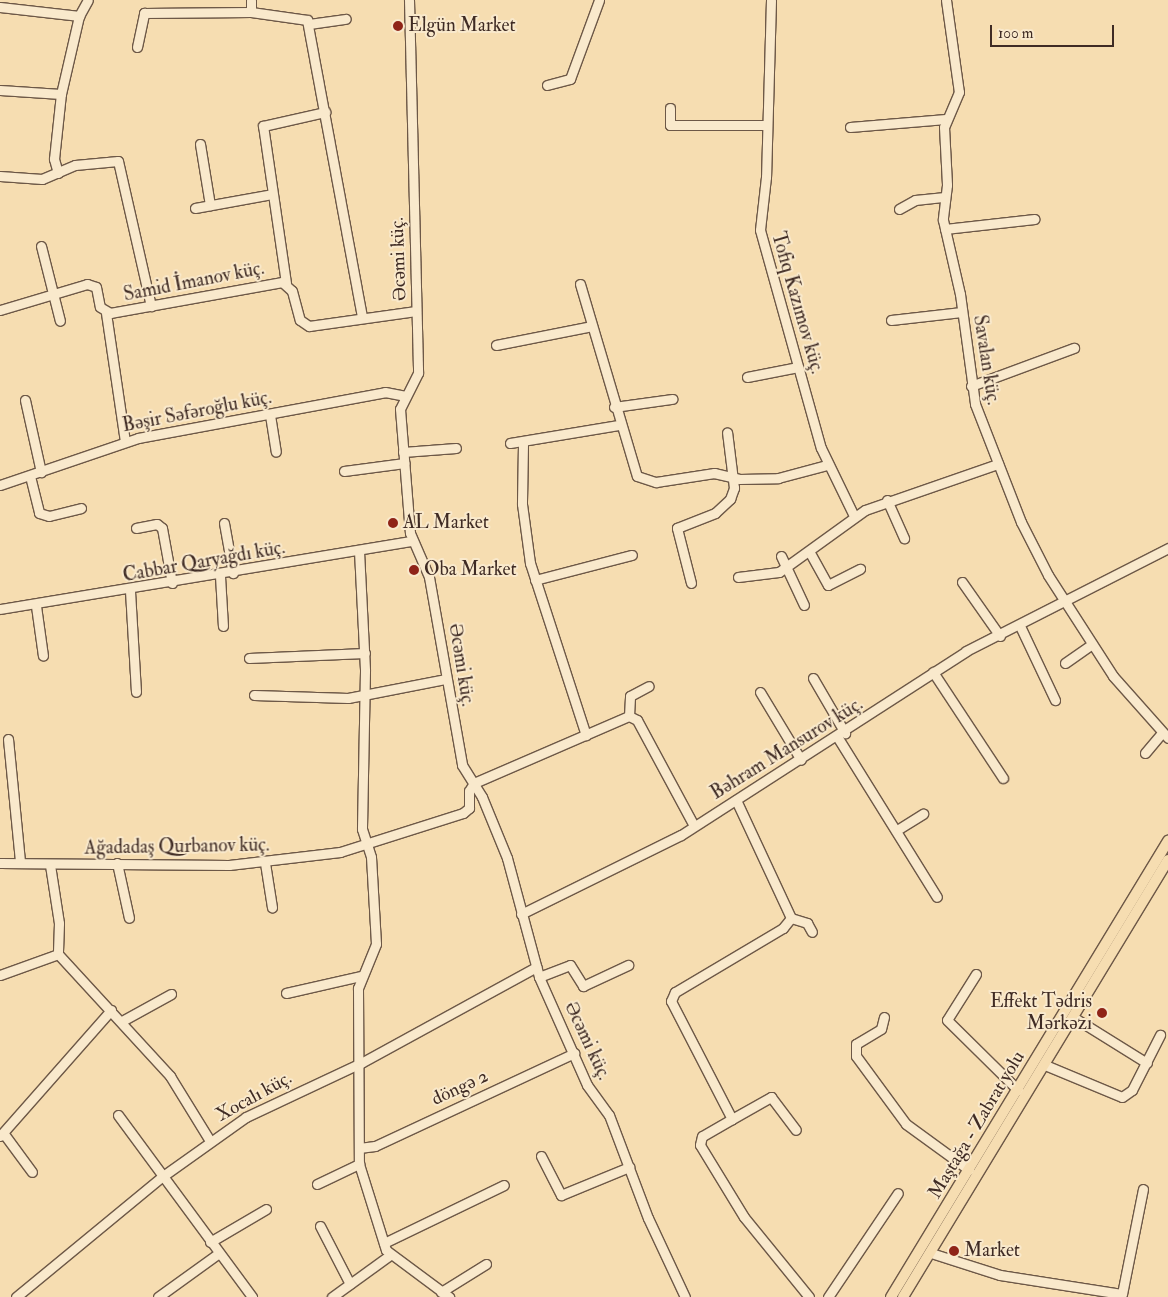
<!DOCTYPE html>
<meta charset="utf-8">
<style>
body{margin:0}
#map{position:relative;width:1168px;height:1297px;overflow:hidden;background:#f6ddb1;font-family:"IM FELL Double Pica",serif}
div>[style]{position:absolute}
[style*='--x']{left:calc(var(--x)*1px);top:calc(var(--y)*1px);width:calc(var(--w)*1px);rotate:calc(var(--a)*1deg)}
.roads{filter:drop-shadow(1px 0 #6d5847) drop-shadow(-1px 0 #6d5847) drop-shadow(0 1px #6d5847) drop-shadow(0 -1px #6d5847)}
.minor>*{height:9px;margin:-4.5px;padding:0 4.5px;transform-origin:4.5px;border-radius:4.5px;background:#f9e9cc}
.major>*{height:10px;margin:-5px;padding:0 5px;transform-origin:5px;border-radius:5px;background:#f6ddb1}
.dots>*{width:14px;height:14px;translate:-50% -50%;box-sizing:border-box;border:2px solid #f9e9cc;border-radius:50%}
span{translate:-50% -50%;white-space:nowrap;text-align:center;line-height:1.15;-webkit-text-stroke:4px #f9e9cc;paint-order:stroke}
.poi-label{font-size:19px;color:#3f2b24}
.left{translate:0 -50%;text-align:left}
.right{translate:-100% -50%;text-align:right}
.street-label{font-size:19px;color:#3f2b24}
.scale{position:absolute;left:990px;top:25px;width:124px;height:22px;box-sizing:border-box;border:2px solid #3f2b24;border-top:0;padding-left:6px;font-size:15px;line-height:18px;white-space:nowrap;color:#3f2b24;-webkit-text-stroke:4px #f9e9cc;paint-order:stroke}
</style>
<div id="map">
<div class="roads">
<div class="minor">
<i style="--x:409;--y:0;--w:373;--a:88.6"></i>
<i style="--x:418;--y:373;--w:40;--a:116.6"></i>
<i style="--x:400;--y:409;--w:124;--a:85.4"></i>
<i style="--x:410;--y:533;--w:48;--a:66.6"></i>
<i style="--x:429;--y:577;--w:191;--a:80"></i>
<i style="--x:462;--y:765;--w:38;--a:58"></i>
<i style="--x:482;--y:797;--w:66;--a:67.7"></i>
<i style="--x:507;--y:858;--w:123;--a:74.9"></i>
<i style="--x:539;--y:977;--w:118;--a:66"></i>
<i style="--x:587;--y:1085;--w:37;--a:54"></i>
<i style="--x:609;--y:1115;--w:110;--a:69.3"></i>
<i style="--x:648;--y:1218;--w:87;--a:64.9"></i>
<i style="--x:771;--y:0;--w:177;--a:91.6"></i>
<i style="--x:766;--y:177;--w:53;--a:96.5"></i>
<i style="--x:760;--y:230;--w:226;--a:74.4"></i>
<i style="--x:821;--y:448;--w:76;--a:64.1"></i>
<i style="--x:946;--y:0;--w:93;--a:82"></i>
<i style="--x:959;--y:92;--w:38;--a:113"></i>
<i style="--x:944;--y:127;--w:58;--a:87"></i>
<i style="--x:947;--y:185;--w:35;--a:97"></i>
<i style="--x:943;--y:220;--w:76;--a:77.1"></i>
<i style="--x:960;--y:294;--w:111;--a:82.2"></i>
<i style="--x:975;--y:404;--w:127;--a:68.7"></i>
<i style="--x:1021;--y:522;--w:59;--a:63"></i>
<i style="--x:1048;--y:575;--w:120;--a:57.2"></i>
<i style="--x:1113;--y:676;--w:83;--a:48.4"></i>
<i style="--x:0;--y:7;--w:80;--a:6.5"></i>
<i style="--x:251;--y:12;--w:12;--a:-90"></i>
<i style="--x:309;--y:24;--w:37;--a:-8"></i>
<i style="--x:137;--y:47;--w:35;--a:-78"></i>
<i style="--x:144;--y:13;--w:107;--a:-0.5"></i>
<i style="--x:251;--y:12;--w:57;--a:8.1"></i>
<i style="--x:307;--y:20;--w:303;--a:79.5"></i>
<i style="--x:547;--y:85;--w:24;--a:-15"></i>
<i style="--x:570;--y:79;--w:84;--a:-69.8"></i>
<i style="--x:0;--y:90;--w:61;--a:3.8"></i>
<i style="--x:670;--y:108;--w:17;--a:90"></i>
<i style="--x:670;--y:125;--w:97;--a:0"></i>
<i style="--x:850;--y:127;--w:96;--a:-4.8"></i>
<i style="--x:200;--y:144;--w:62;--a:80.7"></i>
<i style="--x:58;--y:173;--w:15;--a:-106"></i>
<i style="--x:54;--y:159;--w:65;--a:-83.9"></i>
<i style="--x:61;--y:94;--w:80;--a:-77"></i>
<i style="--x:79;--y:16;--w:18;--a:-61"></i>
<i style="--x:0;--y:176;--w:42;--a:4.1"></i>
<i style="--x:42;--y:179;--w:36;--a:-23"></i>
<i style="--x:75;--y:165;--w:43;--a:-5.3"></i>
<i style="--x:118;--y:161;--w:149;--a:77.2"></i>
<i style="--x:195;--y:208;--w:78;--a:-10.3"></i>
<i style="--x:899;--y:209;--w:18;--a:-29"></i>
<i style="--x:915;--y:200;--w:30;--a:-6"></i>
<i style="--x:945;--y:229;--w:90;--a:-6.4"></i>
<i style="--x:41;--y:246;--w:77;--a:75.8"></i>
<i style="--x:286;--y:283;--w:159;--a:-98.3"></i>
<i style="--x:263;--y:126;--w:64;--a:-12.7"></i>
<i style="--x:580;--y:284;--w:200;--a:73.5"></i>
<i style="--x:637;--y:476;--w:20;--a:18"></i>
<i style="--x:656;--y:482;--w:59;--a:-8.8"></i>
<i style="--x:714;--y:473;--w:26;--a:13"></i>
<i style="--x:739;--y:479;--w:39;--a:-1"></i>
<i style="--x:778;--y:478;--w:51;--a:-14.9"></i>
<i style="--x:0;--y:310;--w:91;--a:-16.6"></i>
<i style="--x:87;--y:284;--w:9;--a:18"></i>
<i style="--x:96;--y:287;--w:20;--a:79"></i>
<i style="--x:100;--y:307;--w:12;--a:31"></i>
<i style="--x:110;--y:313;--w:175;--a:-10.2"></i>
<i style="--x:282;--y:282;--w:13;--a:42"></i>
<i style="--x:292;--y:291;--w:30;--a:75"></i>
<i style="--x:300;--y:320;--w:11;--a:34"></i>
<i style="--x:309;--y:326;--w:108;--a:-8"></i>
<i style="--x:106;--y:313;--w:129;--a:81.6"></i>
<i style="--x:891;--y:320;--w:71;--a:-6.4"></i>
<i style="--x:496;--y:345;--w:98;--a:-11.2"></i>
<i style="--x:747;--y:377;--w:52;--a:-11.1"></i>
<i style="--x:971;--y:386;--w:110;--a:-20.3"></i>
<i style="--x:25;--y:400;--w:74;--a:77.5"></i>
<i style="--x:614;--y:407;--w:59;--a:-7.9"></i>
<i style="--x:270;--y:415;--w:37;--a:81"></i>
<i style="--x:510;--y:443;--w:110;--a:-9.4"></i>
<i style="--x:523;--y:444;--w:60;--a:91"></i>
<i style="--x:522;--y:504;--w:60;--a:82.3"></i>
<i style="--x:530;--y:563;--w:181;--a:72"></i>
<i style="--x:403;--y:452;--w:53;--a:-4.3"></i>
<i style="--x:344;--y:471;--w:61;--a:-7.6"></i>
<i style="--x:30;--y:476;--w:38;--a:76"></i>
<i style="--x:39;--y:513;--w:10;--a:17"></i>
<i style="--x:49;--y:516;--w:33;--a:-14"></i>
<i style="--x:0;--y:485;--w:146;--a:-18.8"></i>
<i style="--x:138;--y:438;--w:251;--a:-10.5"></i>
<i style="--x:385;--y:392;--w:21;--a:11"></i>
<i style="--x:887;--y:500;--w:42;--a:65.9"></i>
<i style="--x:224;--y:523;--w:51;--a:79.8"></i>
<i style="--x:136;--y:528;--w:21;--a:-11"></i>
<i style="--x:157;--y:524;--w:6;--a:39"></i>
<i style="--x:162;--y:528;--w:56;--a:79.7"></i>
<i style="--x:359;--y:551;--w:120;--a:87.1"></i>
<i style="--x:365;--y:671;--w:158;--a:91.1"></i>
<i style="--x:362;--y:829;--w:29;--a:72"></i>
<i style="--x:371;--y:857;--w:87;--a:86.7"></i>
<i style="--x:376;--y:944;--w:48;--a:112.2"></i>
<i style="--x:358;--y:988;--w:176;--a:89.7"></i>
<i style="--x:359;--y:1164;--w:90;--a:72.6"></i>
<i style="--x:386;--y:1250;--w:79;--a:36.7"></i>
<i style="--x:809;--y:551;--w:39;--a:61"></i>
<i style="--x:828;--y:585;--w:36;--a:-27"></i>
<i style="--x:781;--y:556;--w:54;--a:64.9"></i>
<i style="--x:220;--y:576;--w:50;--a:86.6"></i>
<i style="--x:738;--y:577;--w:41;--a:-7"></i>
<i style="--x:779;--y:572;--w:106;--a:-35.8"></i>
<i style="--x:865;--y:510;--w:141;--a:-19.1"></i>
<i style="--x:535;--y:580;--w:100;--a:-14.5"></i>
<i style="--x:962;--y:582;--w:66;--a:54.9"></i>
<i style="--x:691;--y:583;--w:57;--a:-104.3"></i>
<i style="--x:677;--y:528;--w:41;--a:-21.5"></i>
<i style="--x:715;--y:513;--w:21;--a:-43"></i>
<i style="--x:730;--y:499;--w:12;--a:-70"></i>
<i style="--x:734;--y:488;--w:56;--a:-97.1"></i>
<i style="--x:130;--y:591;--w:101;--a:86.6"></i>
<i style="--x:36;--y:606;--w:50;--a:82"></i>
<i style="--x:0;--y:609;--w:418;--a:-9.4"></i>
<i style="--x:1020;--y:626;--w:82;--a:64.7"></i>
<i style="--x:249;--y:658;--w:116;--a:-2.5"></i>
<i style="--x:1065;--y:663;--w:33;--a:-35"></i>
<i style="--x:933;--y:672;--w:127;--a:56.6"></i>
<i style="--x:813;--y:678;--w:64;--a:59.8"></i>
<i style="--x:760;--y:692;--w:79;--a:58.9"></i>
<i style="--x:254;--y:695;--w:94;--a:1.8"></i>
<i style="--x:348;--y:698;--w:100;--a:-11"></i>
<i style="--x:629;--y:716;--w:20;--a:-87"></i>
<i style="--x:630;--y:696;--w:21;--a:-28"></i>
<i style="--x:838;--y:738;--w:187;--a:58.1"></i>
<i style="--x:8;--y:739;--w:123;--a:84.4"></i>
<i style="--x:1145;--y:753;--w:26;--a:-50"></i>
<i style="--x:736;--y:800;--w:130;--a:65"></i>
<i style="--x:791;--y:918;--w:13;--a:129"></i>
<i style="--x:783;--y:928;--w:126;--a:149.3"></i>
<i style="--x:675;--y:992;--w:10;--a:114"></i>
<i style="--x:671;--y:1001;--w:133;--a:62.7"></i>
<i style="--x:732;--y:1119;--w:34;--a:150"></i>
<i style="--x:702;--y:1136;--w:9;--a:103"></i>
<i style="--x:700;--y:1145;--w:84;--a:58.6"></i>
<i style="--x:744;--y:1217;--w:103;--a:50.9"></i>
<i style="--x:897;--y:830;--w:31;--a:-32"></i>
<i style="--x:0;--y:863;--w:229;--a:0.5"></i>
<i style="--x:229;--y:865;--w:112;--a:-6.7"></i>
<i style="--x:340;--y:852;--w:129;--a:-17.6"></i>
<i style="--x:463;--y:813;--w:8;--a:-40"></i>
<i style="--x:469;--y:808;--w:17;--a:-90"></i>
<i style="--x:469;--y:791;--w:9;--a:-58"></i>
<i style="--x:474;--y:783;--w:169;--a:-23.4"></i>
<i style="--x:629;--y:716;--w:9;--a:27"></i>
<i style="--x:637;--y:720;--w:120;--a:61.7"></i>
<i style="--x:117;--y:863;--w:56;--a:77.7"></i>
<i style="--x:265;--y:863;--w:45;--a:81"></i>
<i style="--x:50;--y:865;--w:59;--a:81.2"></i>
<i style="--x:59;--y:923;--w:31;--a:92"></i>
<i style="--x:58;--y:954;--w:166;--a:47.4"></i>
<i style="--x:170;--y:1076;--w:76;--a:58.4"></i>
<i style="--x:521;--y:914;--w:178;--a:-26.3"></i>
<i style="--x:681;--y:835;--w:339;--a:-32.8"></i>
<i style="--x:966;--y:651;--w:227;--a:-27"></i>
<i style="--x:791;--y:918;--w:17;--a:17"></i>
<i style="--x:807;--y:923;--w:10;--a:61"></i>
<i style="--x:976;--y:974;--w:54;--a:122.2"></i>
<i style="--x:947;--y:1020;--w:100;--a:44.6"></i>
<i style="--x:0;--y:975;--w:62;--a:-19.9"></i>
<i style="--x:539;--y:977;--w:33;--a:-21"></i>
<i style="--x:570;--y:965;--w:25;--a:58"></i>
<i style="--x:583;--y:986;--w:50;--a:-25"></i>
<i style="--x:286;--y:993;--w:76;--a:-12.9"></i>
<i style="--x:884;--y:1017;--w:12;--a:104"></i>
<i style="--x:881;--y:1029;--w:29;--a:149"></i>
<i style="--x:856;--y:1044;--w:12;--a:90"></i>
<i style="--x:856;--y:1056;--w:84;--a:53.7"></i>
<i style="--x:906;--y:1124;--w:78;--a:36.1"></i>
<i style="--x:1073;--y:1017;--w:87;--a:31.9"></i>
<i style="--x:122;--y:1021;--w:56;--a:-28.9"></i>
<i style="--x:1045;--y:1065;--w:83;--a:22.6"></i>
<i style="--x:1122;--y:1097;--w:12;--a:-35"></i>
<i style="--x:1132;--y:1090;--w:62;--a:-63"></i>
<i style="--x:118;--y:1115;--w:226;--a:53.6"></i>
<i style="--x:732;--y:1119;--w:45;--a:-29.4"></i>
<i style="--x:771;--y:1097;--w:41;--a:52.9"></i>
<i style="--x:4;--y:1134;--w:47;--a:53.6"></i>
<i style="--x:0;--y:1136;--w:168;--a:-48.6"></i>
<i style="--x:359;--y:1148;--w:16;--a:-7"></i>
<i style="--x:375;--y:1146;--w:220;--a:-25"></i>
<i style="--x:541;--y:1156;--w:44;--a:62.9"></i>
<i style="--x:561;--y:1195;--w:74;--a:-22.4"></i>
<i style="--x:317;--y:1184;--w:47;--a:-25.5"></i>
<i style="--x:320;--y:1226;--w:65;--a:62.7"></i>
<i style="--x:210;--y:1242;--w:65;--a:-30.5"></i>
<i style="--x:384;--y:1243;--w:133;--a:-25.8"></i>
<i style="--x:931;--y:1253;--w:72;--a:17.7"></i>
<i style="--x:1000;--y:1275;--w:123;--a:8.9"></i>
<i style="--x:1122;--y:1294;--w:107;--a:-78.7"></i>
<i style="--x:441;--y:1292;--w:53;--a:-31.9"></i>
<i style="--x:16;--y:1297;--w:190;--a:-39.5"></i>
<i style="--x:163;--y:1176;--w:102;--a:-35.4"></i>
<i style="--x:246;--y:1117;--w:127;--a:-25.2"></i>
<i style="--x:361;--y:1063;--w:200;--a:-28.7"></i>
<i style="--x:158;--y:1297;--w:75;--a:-35.8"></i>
<i style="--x:332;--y:1297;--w:72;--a:-35.9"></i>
<i style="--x:828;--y:1297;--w:125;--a:-56.1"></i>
</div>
<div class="major">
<i style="--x:891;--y:1297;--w:534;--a:-58.72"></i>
<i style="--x:903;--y:1297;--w:511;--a:-58.77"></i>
</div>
</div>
<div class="dots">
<i style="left:398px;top:26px;background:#8f2418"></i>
<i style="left:393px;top:523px;background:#8f2418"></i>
<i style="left:414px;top:570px;background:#8f2418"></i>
<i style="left:1102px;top:1013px;background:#8f2418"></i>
<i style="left:954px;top:1251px;background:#8f2418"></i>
</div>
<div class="poi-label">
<span class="left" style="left:408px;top:26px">Elgün Market</span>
<span class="left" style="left:403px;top:523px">AL Market</span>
<span class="left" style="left:424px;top:570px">Oba Market</span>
<span class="right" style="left:1092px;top:1013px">Effekt Tədris<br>Mərkəzi</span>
<span class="left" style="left:964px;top:1251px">Market</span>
</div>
<div class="street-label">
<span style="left:399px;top:259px;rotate:-92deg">Əcəmi küç.</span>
<span style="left:194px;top:282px;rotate:-11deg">Samid İmanov küç.</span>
<span style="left:797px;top:303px;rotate:74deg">Tofiq Kazımov küç.</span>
<span style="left:986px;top:360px;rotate:81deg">Savalan küç.</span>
<span style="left:197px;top:412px;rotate:-11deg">Bəşir Səfəroğlu küç.</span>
<span style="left:204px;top:562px;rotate:-10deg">Cabbar Qaryağdı küç.</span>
<span style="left:461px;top:665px;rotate:81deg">Əcəmi küç.</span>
<span style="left:787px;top:749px;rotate:-32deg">Bəhram Mansurov küç.</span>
<span style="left:177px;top:847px;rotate:-1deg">Ağadadaş Qurbanov küç.</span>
<span style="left:587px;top:1041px;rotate:65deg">Əcəmi küç.</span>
<span style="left:460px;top:1088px;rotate:-25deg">döngə 2</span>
<span style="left:254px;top:1097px;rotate:-29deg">Xocalı küç.</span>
<span style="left:977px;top:1125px;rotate:-59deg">Maştağa - Zabrat yolu</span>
</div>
<div class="scale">100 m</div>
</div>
